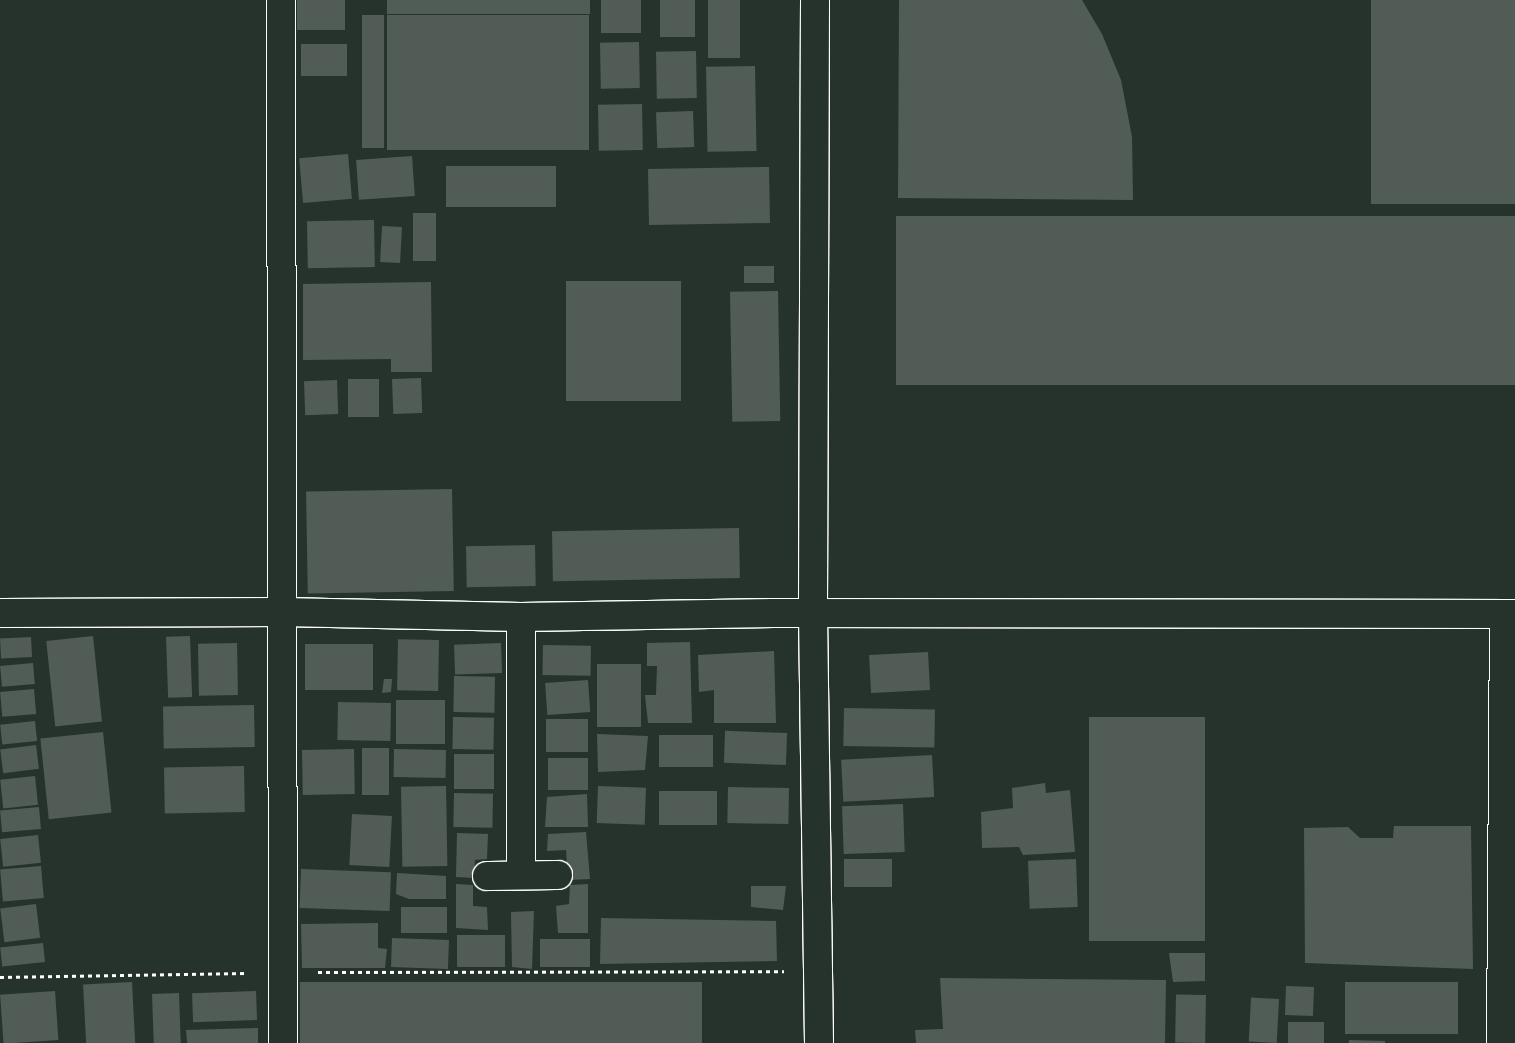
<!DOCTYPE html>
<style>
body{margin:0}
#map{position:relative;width:1515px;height:1043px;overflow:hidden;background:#26332d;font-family:"Gochi Hand",sans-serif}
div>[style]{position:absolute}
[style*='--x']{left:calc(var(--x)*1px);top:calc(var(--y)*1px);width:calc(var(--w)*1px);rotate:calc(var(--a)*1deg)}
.building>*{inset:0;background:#515c57;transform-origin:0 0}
.path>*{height:3px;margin-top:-1.5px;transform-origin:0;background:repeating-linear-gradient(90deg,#fff 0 4px,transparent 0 8px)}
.roads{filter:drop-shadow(1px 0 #fff) drop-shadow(-1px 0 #fff) drop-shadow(0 1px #fff) drop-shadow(0 -1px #fff)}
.minor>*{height:28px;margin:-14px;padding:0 14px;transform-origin:14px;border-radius:14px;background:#26332d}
span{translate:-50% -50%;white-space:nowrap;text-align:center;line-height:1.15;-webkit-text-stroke:4px #26332d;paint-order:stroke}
</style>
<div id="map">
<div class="building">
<i style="left:297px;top:0;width:48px;height:30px"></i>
<i style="left:387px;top:0;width:203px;height:14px"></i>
<i style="left:601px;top:0;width:40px;height:33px"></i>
<i style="left:660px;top:0;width:35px;height:37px"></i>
<i style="left:708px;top:0;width:32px;height:58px"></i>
<i style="clip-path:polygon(899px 0,1082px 0,1102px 34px,1121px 80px,1132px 137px,1133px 200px,898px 198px)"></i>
<i style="left:1371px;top:0;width:144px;height:204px"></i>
<i style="left:362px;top:15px;width:22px;height:133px"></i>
<i style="left:589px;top:15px;width:135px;height:202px;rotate:90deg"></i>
<i style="left:639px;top:42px;width:46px;height:39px;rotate:89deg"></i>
<i style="left:347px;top:44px;width:32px;height:46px;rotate:90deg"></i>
<i style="left:696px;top:51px;width:47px;height:40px;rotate:89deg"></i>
<i style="left:755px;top:66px;width:85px;height:49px;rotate:89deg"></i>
<i style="left:642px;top:104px;width:46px;height:44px;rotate:89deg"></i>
<i style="left:693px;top:111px;width:36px;height:37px;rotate:88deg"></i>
<i style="left:348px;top:154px;width:45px;height:49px;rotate:85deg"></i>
<i style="left:412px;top:156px;width:40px;height:56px;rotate:86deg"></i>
<i style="left:446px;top:166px;width:110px;height:41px"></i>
<i style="left:769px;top:167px;width:56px;height:121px;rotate:89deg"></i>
<i style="left:413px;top:213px;width:23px;height:48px"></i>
<i style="left:1515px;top:216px;width:169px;height:619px;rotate:90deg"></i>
<i style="left:374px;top:220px;width:47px;height:67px;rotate:89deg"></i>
<i style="left:382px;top:226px;width:20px;height:36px;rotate:3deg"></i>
<i style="left:744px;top:266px;width:30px;height:17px"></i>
<i style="left:681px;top:281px;width:120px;height:115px;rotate:90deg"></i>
<i style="clip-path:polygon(431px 282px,432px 372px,391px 372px,391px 359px,303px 360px,303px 284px)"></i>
<i style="left:778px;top:291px;width:130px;height:48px;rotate:89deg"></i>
<i style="left:421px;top:378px;width:35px;height:29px;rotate:88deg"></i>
<i style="left:348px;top:379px;width:31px;height:38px"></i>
<i style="left:337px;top:380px;width:34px;height:33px;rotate:88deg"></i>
<i style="left:452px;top:489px;width:102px;height:146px;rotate:89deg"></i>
<i style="left:739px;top:528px;width:50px;height:187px;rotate:89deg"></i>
<i style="left:535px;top:545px;width:41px;height:69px;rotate:89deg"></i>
<i style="left:93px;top:636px;width:86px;height:47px;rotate:84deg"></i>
<i style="left:190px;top:636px;width:61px;height:24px;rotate:88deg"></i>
<i style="left:31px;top:637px;width:20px;height:31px;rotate:87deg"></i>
<i style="left:439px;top:640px;width:51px;height:41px;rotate:91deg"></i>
<i style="clip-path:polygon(690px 642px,692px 723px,648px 723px,645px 695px,656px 695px,657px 666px,647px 666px,647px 643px)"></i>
<i style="left:237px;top:643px;width:52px;height:39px;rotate:89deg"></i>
<i style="left:501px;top:643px;width:30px;height:47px;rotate:88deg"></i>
<i style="left:305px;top:644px;width:68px;height:46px"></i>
<i style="left:543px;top:645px;width:48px;height:30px;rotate:1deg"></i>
<i style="clip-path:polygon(774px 651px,776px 723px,714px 723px,714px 690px,699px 692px,698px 655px)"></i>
<i style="left:928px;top:652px;width:38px;height:59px;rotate:87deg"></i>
<i style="left:33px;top:663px;width:21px;height:33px;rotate:85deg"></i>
<i style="left:597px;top:664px;width:44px;height:63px"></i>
<i style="left:454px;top:676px;width:41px;height:36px;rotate:1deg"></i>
<i style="clip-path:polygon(384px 679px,392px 679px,391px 692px,382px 693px)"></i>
<i style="left:588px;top:680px;width:32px;height:43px;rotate:86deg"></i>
<i style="left:34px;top:689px;width:25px;height:34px;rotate:85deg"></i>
<i style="left:396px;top:700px;width:49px;height:44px"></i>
<i style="left:338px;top:702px;width:53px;height:38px;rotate:1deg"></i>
<i style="left:254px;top:705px;width:42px;height:91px;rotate:89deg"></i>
<i style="left:844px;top:708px;width:91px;height:38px;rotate:1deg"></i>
<i style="left:453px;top:717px;width:41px;height:32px;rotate:1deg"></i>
<i style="left:1205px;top:717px;width:224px;height:116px;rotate:90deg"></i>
<i style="left:546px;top:719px;width:42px;height:33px"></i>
<i style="left:35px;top:721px;width:20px;height:35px;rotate:84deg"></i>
<i style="left:103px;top:732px;width:81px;height:63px;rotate:84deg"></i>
<i style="left:787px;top:733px;width:32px;height:62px;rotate:92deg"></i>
<i style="clip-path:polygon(597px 734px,648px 736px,645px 770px,598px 772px)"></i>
<i style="left:659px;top:735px;width:54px;height:32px"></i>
<i style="left:36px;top:745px;width:24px;height:36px;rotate:83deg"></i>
<i style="left:362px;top:748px;width:27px;height:47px"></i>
<i style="left:354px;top:749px;width:45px;height:52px;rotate:89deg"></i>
<i style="left:394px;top:749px;width:52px;height:28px;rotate:1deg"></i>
<i style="left:454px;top:754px;width:40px;height:35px"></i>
<i style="left:932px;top:755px;width:42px;height:91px;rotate:87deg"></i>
<i style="left:548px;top:758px;width:40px;height:32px"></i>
<i style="left:244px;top:766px;width:46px;height:80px;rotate:89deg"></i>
<i style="left:35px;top:776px;width:29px;height:35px;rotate:84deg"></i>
<i style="clip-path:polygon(1045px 783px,1046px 793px,1070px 790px,1075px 852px,1023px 855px,1019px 847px,982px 848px,981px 812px,1013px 808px,1012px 788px)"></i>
<i style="left:446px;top:786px;width:80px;height:45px;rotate:89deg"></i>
<i style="left:598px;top:786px;width:48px;height:37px;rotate:2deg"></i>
<i style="left:728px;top:787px;width:61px;height:36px;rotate:1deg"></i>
<i style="left:659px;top:791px;width:58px;height:34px"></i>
<i style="left:454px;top:793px;width:39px;height:34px;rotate:1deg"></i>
<i style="clip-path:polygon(587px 794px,588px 827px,545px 827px,547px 797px)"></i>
<i style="left:903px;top:804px;width:48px;height:61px;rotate:88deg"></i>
<i style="left:39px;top:807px;width:22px;height:39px;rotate:85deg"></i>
<i style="left:352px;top:814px;width:40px;height:51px;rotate:3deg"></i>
<i style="clip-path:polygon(1394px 826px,1471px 826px,1473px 969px,1305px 963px,1304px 828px,1348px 827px,1360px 838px,1393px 838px)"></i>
<i style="clip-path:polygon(586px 832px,590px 879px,568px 880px,566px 850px,547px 851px,548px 834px)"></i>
<i style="clip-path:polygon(457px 833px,488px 834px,487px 859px,475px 860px,474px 878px,456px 877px)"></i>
<i style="left:38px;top:835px;width:28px;height:38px;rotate:84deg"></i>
<i style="left:892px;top:859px;width:28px;height:48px;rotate:90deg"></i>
<i style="left:1076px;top:859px;width:48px;height:48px;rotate:88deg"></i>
<i style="left:41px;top:866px;width:32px;height:41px;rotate:85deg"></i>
<i style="left:301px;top:869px;width:90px;height:39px;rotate:2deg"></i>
<i style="clip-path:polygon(397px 873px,446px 876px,446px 899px,409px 899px,396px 894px)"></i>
<i style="clip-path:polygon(456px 884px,473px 885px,473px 906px,487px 907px,488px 930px,456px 928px)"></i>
<i style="clip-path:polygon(588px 884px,588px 933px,558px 933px,556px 906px,569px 904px,570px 885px)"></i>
<i style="clip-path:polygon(751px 886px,786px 886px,783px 910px,751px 907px)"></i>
<i style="left:36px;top:904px;width:34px;height:36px;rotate:83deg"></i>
<i style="left:401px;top:907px;width:46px;height:26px"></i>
<i style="clip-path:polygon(534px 911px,532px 969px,512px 967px,511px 912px)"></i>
<i style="clip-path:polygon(601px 918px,776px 921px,777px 961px,600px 964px)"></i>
<i style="clip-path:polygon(378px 923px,378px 948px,387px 949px,385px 968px,302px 968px,301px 924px)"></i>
<i style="left:457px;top:935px;width:48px;height:32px"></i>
<i style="left:392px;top:938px;width:57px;height:29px;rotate:2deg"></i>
<i style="left:540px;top:939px;width:50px;height:28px"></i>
<i style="left:43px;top:943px;width:19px;height:43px;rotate:84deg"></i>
<i style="clip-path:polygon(1169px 953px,1205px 953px,1205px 981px,1173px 982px)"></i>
<i style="clip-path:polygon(940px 978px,1166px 980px,1165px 1043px,916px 1043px,915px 1030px,943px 1029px)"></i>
<i style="left:132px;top:982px;width:61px;height:49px;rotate:87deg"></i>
<i style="left:300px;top:982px;width:402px;height:61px"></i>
<i style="left:1345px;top:982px;width:113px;height:52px"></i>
<i style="left:1286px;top:986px;width:28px;height:29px;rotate:2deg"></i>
<i style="left:55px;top:991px;width:49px;height:55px;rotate:86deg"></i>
<i style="left:256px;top:991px;width:29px;height:64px;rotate:88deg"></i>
<i style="left:179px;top:993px;width:50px;height:27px;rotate:88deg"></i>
<i style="left:1206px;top:995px;width:48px;height:30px;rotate:91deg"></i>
<i style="left:1279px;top:999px;width:44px;height:28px;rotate:93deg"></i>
<i style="left:1324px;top:1022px;width:21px;height:36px;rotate:90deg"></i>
<i style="clip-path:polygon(258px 1028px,258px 1043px,187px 1043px,186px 1030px)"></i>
<i style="clip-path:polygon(1349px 1040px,1385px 1041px,1385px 1043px,1349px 1043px)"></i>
</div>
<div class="path">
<i style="--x:318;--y:972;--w:466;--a:-0.1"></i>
<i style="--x:0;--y:977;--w:247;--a:-0.9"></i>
</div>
<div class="roads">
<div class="minor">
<i style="--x:281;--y:0;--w:1043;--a:89.89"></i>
<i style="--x:815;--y:0;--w:613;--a:90.19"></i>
<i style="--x:813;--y:613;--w:430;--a:89.2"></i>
<i style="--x:0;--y:613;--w:282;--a:-0.2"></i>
<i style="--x:282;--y:612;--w:239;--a:1.2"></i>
<i style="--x:521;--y:617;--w:252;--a:-0.9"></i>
<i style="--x:773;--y:613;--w:742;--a:0.08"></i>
<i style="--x:521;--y:875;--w:258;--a:-90"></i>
<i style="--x:487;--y:876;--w:71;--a:-0.8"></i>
<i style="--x:1501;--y:1043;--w:429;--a:-89.6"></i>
</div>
</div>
</div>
